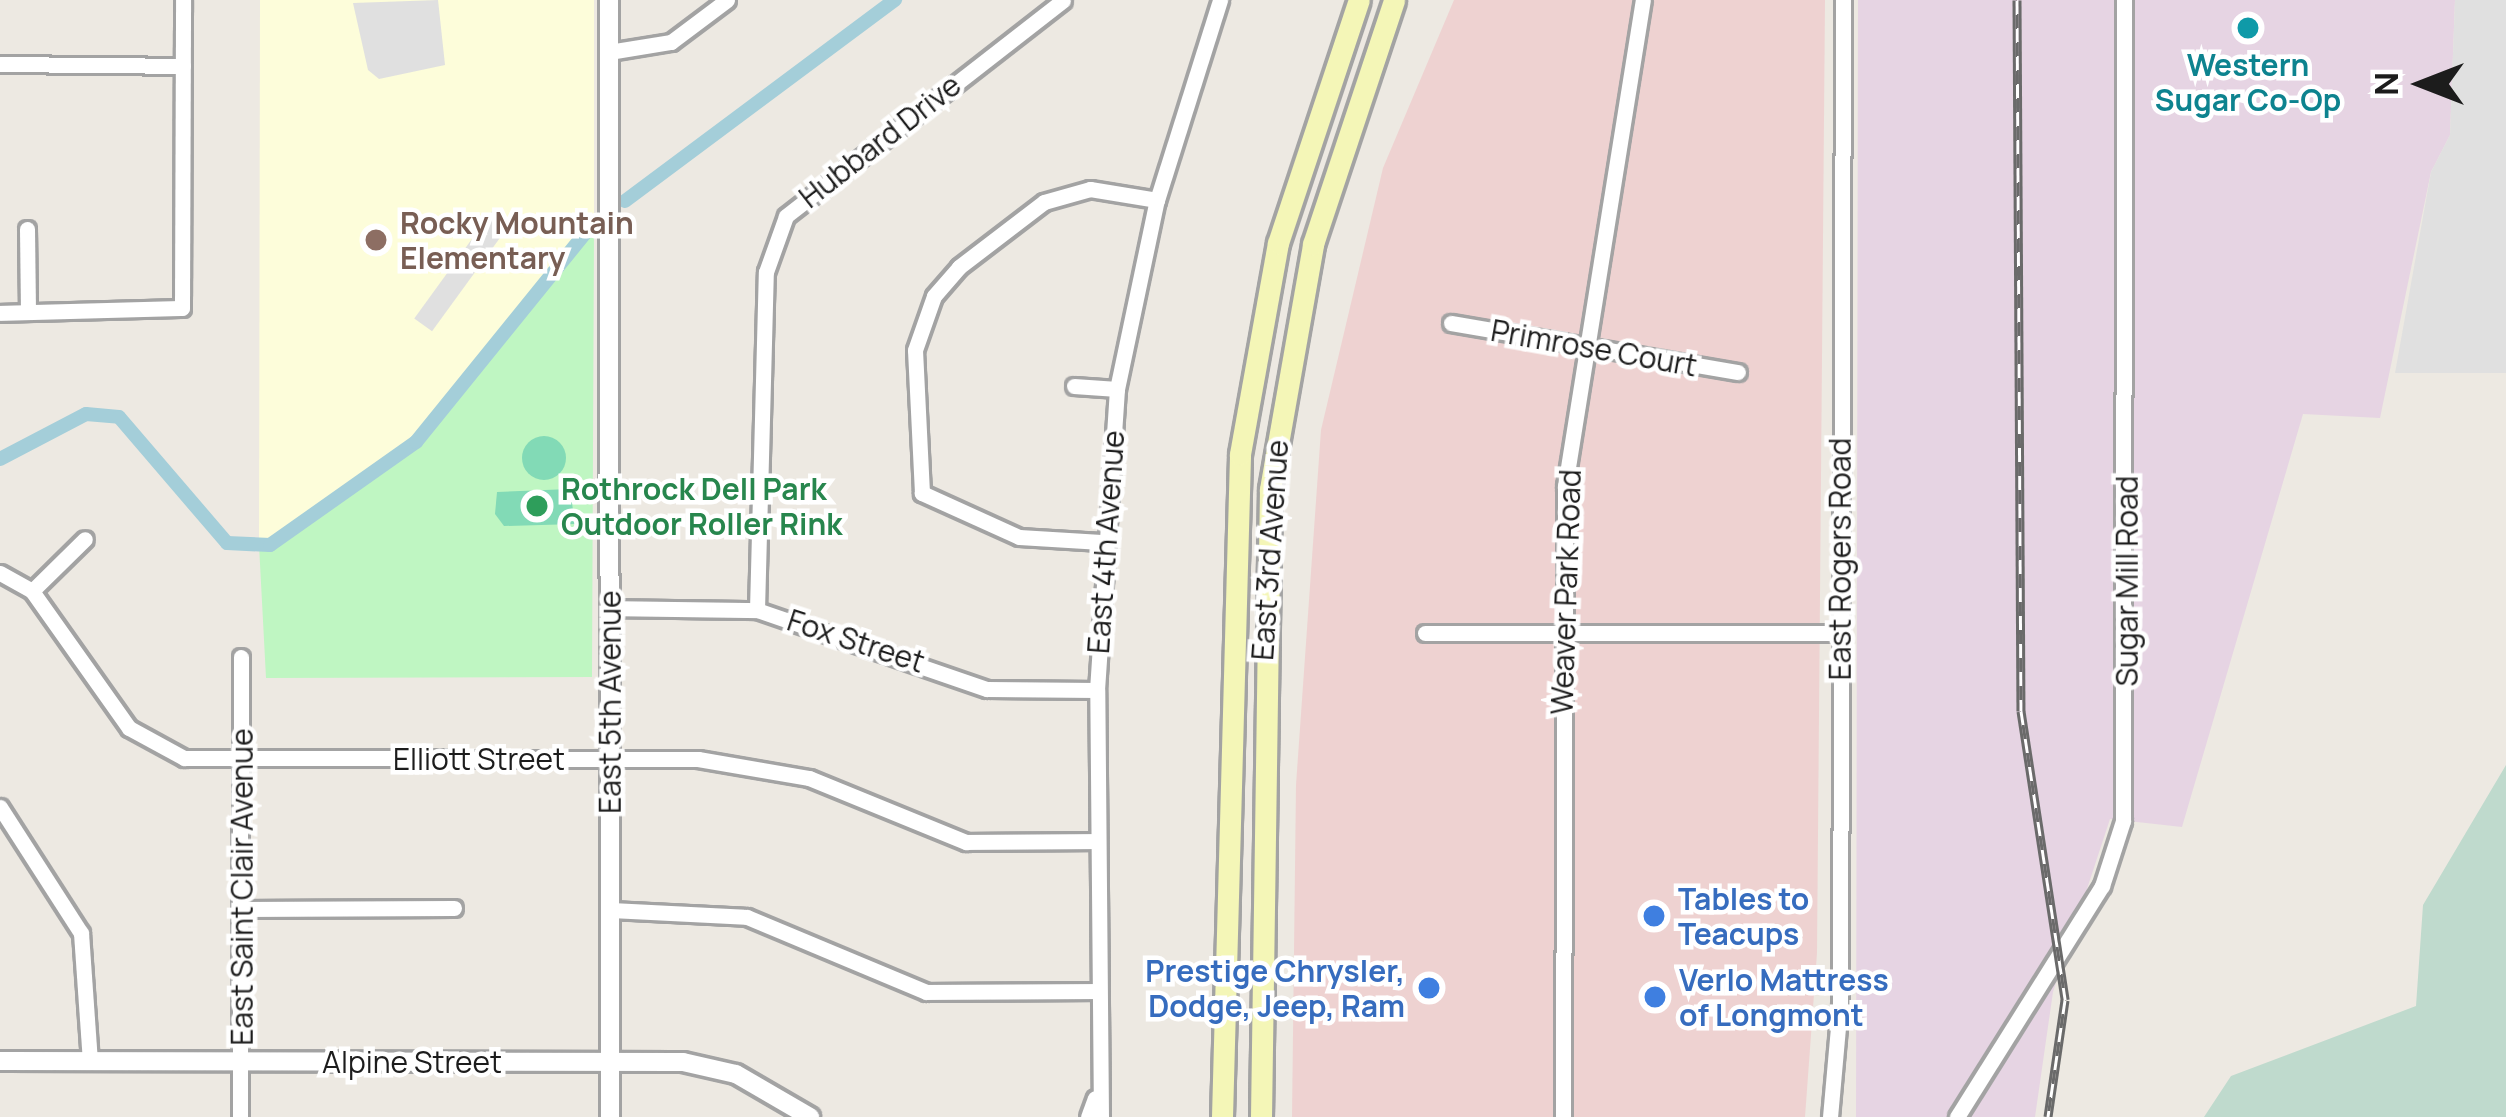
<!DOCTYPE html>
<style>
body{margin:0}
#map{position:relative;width:2506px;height:1117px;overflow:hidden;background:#ede9e2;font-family:Manrope,sans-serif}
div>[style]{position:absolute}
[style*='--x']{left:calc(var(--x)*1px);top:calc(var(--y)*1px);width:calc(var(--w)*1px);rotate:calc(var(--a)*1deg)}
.commercial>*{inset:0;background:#eed2d1}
.industrial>*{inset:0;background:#e6d4e3}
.education>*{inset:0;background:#fdfdda}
.wetland>*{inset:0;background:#bfdacd}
.park>*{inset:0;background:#bff6c2}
.pitch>*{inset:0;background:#82dab6}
.round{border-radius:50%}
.parking>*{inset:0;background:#e0e0e0;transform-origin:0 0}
.canal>*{height:14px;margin:-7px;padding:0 7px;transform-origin:7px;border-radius:7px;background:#a4ced9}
.roads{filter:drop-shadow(3px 0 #a3a3a3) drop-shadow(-3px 0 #a3a3a3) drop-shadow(0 3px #a3a3a3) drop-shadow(0 -3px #a3a3a3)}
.minor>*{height:15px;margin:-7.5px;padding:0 7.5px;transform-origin:7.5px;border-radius:7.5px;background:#fff}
.tertiary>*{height:18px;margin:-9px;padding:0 9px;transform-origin:9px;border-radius:9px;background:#fff}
.secondary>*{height:21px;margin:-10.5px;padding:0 10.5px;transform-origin:10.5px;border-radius:10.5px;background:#f4f6b7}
.rail>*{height:9px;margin-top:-4.5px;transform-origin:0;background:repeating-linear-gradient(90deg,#fff 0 14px,#6a6a6a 0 28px);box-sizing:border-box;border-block:3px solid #6a6a6a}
.dots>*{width:33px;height:33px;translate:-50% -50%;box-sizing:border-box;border:6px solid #fff;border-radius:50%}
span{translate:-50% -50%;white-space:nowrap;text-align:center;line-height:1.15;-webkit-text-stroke:9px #fff;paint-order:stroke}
.culture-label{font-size:30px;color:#0d838f;font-weight:700}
.street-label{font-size:30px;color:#1c1c1c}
.education-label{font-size:30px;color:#785e54;font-weight:700}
.left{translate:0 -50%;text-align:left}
.leisure-label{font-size:30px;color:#27864d;font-weight:700}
.shop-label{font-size:30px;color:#366cbe;font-weight:700}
.right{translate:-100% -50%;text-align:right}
.north{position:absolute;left:2362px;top:24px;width:120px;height:120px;-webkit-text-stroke:9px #fff;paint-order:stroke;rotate:270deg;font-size:33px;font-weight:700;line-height:48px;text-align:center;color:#1c1c1c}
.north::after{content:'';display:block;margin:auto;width:42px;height:54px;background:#1c1c1c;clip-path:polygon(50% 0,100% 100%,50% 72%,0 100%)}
</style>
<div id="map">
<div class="commercial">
<i style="clip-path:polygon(1454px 0,1825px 0,1817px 953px,1805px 1117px,1292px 1117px,1296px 785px,1321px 430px,1383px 168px)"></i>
</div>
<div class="industrial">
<i style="clip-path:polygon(1858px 0,2455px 0,2450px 135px,2431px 172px,2380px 418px,2303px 414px,2182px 827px,2110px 819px,2053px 992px,2035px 1117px,1856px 1117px)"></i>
</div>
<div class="education">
<i style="clip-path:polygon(260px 0,594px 0,594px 225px,416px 442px,270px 545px,259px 545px)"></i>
</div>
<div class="wetland">
<i style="clip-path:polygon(2506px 765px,2506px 1117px,2204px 1117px,2231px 1076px,2416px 1006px,2423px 905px)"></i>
</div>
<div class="park">
<i style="clip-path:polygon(594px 225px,592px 677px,266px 678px,259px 545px,416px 442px)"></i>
</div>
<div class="pitch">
<i class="round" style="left:522px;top:436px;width:44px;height:44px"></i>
<i style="clip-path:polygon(570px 489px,575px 524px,504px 526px,495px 514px,497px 492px)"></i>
</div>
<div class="parking">
<i style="clip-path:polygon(438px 0,445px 65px,379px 79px,368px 70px,353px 3px)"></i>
<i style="clip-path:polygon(2455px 0,2506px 0,2506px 373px,2395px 373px,2431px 172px,2450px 135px)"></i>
<i style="left:493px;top:210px;width:22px;height:134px;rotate:36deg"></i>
</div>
<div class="canal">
<i style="--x:625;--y:201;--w:337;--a:-36.7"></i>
<i style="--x:0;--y:459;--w:97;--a:-27.6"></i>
<i style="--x:86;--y:414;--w:33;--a:5"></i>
<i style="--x:119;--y:417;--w:166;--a:49.4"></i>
<i style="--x:227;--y:543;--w:43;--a:2.7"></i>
<i style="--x:270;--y:545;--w:179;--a:-35.2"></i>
<i style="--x:416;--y:442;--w:275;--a:-51"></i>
</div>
<div class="roads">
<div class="minor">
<i style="--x:609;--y:52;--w:63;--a:-9.2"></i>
<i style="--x:671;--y:42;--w:70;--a:-36.9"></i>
<i style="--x:0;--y:64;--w:183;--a:0.6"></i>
<i style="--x:27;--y:229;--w:80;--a:89.3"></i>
<i style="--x:0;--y:313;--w:182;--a:-1.6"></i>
<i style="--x:182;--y:308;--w:308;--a:-89.8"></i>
<i style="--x:1451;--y:323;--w:291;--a:9.7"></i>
<i style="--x:1074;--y:386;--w:43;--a:4"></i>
<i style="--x:1101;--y:542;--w:82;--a:-176.5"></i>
<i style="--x:1019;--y:537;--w:107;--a:-155.6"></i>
<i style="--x:922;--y:493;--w:143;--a:-92.8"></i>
<i style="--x:915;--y:350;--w:57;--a:-70.6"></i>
<i style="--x:934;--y:296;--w:38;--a:-49"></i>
<i style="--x:959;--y:267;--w:107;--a:-37.4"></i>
<i style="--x:1044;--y:202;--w:48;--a:-15.8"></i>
<i style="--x:1090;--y:189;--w:68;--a:9.3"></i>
<i style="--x:0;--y:573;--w:37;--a:29"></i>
<i style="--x:32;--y:591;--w:168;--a:54.7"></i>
<i style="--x:129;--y:728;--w:63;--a:28.6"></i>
<i style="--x:184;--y:758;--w:514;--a:0.11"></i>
<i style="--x:698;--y:759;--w:113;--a:9.7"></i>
<i style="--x:809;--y:778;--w:170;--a:22.2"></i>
<i style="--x:966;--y:842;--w:132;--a:-0.4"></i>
<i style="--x:32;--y:591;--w:74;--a:-44.5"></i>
<i style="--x:610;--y:608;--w:147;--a:0.8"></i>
<i style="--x:757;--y:610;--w:243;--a:19"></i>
<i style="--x:987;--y:689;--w:110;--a:0.5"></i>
<i style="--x:757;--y:610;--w:338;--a:-88.5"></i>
<i style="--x:766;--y:272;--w:59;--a:-70.3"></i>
<i style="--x:786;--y:216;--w:351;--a:-37.9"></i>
<i style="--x:1425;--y:633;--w:415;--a:0"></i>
<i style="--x:0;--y:807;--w:150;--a:57.3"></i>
<i style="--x:81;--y:933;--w:128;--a:86"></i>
<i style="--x:241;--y:909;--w:213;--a:-0.3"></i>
<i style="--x:611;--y:910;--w:136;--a:2.9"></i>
<i style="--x:747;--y:917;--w:194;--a:22.7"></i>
<i style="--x:926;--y:992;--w:170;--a:-0.3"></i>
<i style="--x:240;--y:1117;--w:460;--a:-89.9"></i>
<i style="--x:1088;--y:1117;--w:20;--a:-70"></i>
<i style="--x:1101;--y:1117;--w:427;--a:-90.5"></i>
<i style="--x:1097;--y:690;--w:302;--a:-86.2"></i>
<i style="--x:1117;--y:389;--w:193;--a:-78.1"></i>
<i style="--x:1157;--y:200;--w:210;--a:-72.5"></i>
<i style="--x:1563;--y:1117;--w:631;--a:-89.82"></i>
<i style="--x:1565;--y:486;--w:492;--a:-80.9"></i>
<i style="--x:1830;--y:1117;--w:111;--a:-84.9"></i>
<i style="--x:1840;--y:1006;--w:1006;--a:-89.83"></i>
<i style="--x:1957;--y:1117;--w:273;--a:-57.9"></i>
<i style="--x:2102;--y:886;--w:68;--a:-72.1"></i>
<i style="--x:2123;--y:821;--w:821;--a:-89.93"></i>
</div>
<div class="tertiary">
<i style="--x:609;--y:0;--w:1117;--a:89.95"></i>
<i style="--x:0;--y:1061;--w:683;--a:0.08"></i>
<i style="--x:683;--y:1062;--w:54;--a:12.8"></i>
<i style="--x:736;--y:1074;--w:86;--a:30.2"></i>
</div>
<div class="secondary">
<i style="--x:1222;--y:1117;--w:663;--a:-88.44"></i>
<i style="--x:1240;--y:454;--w:214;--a:-79.8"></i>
<i style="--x:1278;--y:243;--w:256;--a:-71.6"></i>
<i style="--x:1261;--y:1117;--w:628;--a:-89.18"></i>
<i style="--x:1270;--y:489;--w:249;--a:-80"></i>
<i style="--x:1313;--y:244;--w:257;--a:-71.6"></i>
</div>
</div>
<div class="rail">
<i style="--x:2017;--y:0;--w:711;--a:89.68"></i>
<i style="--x:2021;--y:711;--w:292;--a:81.3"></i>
<i style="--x:2065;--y:1000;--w:118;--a:98.3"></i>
</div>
<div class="dots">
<i style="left:2248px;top:28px;background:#0f9aa8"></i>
<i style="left:376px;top:240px;background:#8d6e63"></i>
<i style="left:537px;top:506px;background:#2e9e5b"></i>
<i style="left:1654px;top:916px;background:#3f7fe0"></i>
<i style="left:1429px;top:988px;background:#3f7fe0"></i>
<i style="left:1655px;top:997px;background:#3f7fe0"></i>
</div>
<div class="culture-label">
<span style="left:2248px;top:82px">Western<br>Sugar Co-Op</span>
</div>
<div class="street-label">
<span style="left:880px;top:141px;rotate:-38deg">Hubbard Drive</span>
<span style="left:1594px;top:348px;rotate:10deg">Primrose Court</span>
<span style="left:1106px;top:542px;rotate:-86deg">East 4th Avenue</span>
<span style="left:1270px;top:550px;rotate:-86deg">East 3rd Avenue</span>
<span style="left:1840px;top:559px;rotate:-90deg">East Rogers Road</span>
<span style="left:2127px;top:581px;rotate:-90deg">Sugar Mill Road</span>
<span style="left:1566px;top:592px;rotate:-88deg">Weaver Park Road</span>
<span style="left:856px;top:641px;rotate:18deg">Fox Street</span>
<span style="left:610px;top:702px;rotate:-90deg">East 5th Avenue</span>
<span style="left:479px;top:759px">Elliott Street</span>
<span style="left:242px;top:887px;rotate:-90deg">East Saint Clair Avenue</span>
<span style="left:412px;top:1062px">Alpine Street</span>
</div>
<div class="education-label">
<span class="left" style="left:400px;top:240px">Rocky Mountain<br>Elementary</span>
</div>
<div class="leisure-label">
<span class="left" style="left:561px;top:506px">Rothrock Dell Park<br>Outdoor Roller Rink</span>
</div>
<div class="shop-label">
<span class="left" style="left:1678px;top:916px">Tables to<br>Teacups</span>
<span class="right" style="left:1405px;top:988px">Prestige Chrysler,<br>Dodge, Jeep, Ram</span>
<span class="left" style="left:1679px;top:997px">Verlo Mattress<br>of Longmont</span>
</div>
<div class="north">N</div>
</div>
